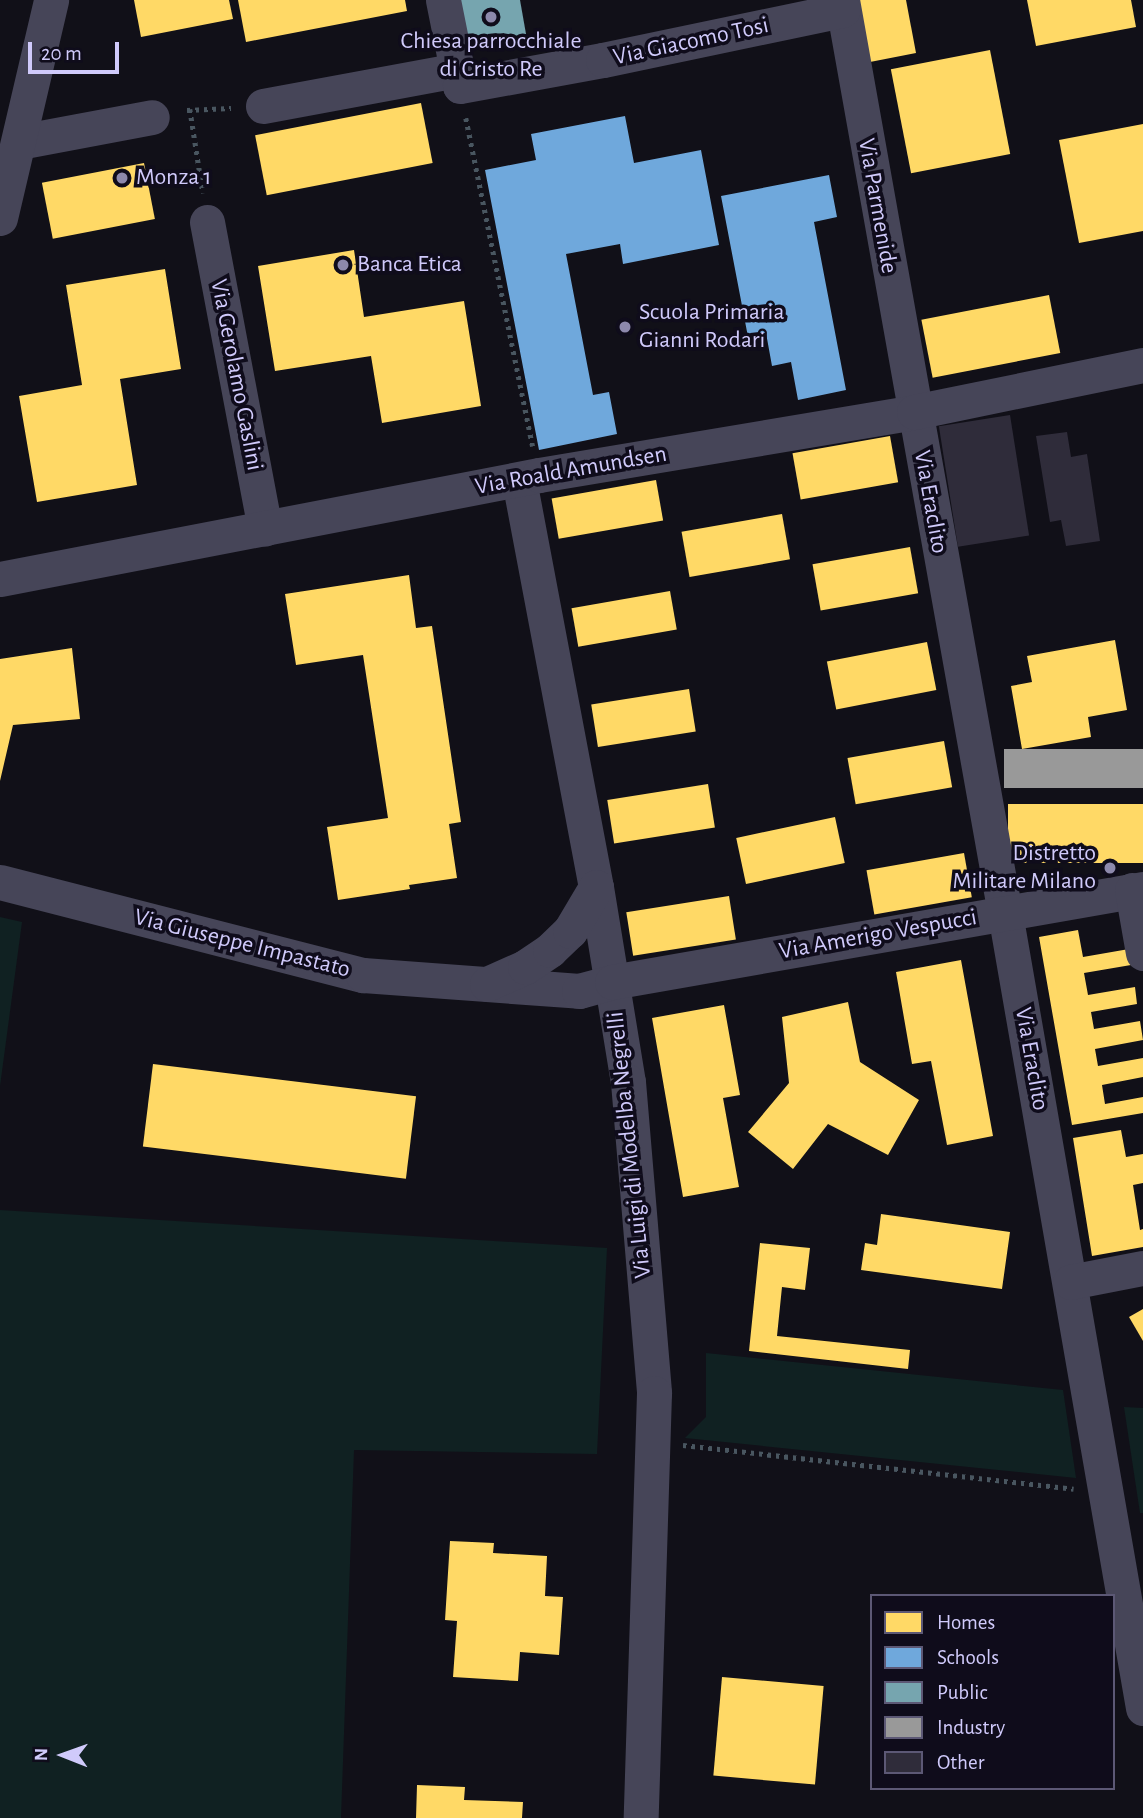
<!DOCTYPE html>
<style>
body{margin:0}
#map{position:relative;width:1143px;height:1818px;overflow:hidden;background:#111018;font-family:"Alegreya Sans",sans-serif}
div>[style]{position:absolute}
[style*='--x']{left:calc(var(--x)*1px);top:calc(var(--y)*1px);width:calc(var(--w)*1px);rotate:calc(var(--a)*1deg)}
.green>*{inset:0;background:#102122}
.homes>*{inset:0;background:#ffd966;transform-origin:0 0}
.schools>*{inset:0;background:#6fa8dc}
.public>*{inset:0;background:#76a5af}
.industry>*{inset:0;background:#999;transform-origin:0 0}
.building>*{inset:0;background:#2f2c3a;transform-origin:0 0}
.path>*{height:4.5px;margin-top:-2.25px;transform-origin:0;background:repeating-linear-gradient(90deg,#495660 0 3.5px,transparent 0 8.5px)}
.minor>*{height:35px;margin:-17.5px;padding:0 17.5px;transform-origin:17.5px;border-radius:17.5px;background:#464558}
.dots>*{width:19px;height:19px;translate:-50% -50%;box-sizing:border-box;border:4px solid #0f0c1b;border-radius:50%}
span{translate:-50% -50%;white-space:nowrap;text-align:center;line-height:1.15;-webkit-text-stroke:7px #0f0c1b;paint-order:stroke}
.poi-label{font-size:24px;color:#d0cafb}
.left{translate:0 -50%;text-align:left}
.right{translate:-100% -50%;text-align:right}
.street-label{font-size:24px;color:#d0cafb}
.legend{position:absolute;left:870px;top:1594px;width:245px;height:196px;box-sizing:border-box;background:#0f0c1b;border:2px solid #5c5875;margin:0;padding:9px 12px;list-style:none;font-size:21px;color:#d0cafb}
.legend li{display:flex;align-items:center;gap:14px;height:35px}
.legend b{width:35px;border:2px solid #5c5875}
.north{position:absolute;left:28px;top:1720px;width:70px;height:70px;-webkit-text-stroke:5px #0f0c1b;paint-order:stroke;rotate:271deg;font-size:19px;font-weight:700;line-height:28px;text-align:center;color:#d0cafb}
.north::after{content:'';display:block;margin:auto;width:24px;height:32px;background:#d0cafb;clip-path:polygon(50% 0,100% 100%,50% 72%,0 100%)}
.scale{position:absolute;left:28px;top:42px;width:91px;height:32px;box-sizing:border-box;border:4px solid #d0cafb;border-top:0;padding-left:9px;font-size:21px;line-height:24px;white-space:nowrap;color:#d0cafb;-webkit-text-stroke:5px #0f0c1b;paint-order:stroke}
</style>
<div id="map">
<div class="green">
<i style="clip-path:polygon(0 917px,22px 922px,0 1086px)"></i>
<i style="clip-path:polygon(0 1210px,607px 1248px,597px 1454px,354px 1450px,341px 1818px,0 1818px)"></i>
<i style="clip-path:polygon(706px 1353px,1063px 1390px,1076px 1478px,685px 1438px,706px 1417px)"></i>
<i style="clip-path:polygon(1124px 1407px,1143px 1408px,1143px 1513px,1140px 1513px)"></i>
</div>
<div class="homes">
<i style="clip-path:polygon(134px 0,229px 0,233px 19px,141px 37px)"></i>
<i style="clip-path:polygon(238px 0,405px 0,407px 11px,246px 42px)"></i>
<i style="clip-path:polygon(859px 0,906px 0,916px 53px,870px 62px)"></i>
<i style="clip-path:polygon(1027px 0,1131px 0,1136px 27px,1036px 46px)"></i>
<i style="left:990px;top:50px;width:106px;height:101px;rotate:79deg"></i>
<i style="left:421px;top:103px;width:61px;height:169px;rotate:79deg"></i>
<i style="clip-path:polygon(1143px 124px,1143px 231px,1079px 243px,1059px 140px)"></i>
<i style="left:144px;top:163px;width:57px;height:104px;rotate:79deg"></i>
<i style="clip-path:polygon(354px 250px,364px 317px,464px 301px,481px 406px,382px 423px,371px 356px,275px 371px,258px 266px)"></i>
<i style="clip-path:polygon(165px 269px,181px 369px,120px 379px,137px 485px,37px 502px,19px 396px,82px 385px,66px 285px)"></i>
<i style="left:1049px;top:295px;width:59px;height:130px;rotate:79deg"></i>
<i style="left:890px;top:436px;width:47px;height:99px;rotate:80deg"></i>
<i style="left:656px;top:480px;width:41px;height:106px;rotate:80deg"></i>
<i style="left:782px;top:514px;width:46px;height:102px;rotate:80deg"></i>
<i style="left:910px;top:547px;width:47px;height:99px;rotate:80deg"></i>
<i style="clip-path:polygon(409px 575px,416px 628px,432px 626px,461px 822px,449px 824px,457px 878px,409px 885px,410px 889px,338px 900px,327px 827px,388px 818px,363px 655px,296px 665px,285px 594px)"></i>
<i style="left:670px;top:591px;width:39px;height:100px;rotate:80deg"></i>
<i style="clip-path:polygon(1115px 640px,1127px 710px,1088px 717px,1091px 737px,1022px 749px,1011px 686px,1032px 682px,1027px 656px)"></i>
<i style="left:927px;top:642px;width:49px;height:102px;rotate:79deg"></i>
<i style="clip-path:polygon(72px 648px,80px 719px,13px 725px,0 781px,0 659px)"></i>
<i style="left:689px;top:689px;width:43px;height:99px;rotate:81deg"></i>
<i style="left:944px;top:741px;width:47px;height:98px;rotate:80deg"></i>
<i style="left:708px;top:784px;width:44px;height:102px;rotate:81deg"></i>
<i style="left:1143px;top:804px;width:59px;height:135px;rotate:90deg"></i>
<i style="left:835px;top:817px;width:47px;height:101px;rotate:78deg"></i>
<i style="left:964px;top:853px;width:45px;height:99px;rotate:80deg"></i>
<i style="left:729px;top:896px;width:44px;height:104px;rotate:81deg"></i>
<i style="clip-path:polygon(1078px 930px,1083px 957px,1129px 949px,1131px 965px,1084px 973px,1088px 995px,1135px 987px,1137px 1004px,1091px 1012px,1094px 1029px,1140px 1021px,1143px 1040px,1095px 1049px,1098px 1066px,1143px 1058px,1143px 1077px,1102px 1085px,1105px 1104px,1143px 1097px,1143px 1113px,1072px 1125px,1039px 937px)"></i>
<i style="clip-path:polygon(961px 960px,993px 1136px,947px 1145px,931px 1061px,912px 1064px,896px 972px)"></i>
<i style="clip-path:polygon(848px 1002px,860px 1062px,919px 1100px,888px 1155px,828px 1124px,793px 1169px,748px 1132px,789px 1083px,782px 1017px)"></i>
<i style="clip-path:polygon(724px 1005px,740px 1095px,723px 1098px,739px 1187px,683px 1197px,652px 1018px)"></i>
<i style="left:153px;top:1064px;width:265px;height:83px;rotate:7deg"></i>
<i style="clip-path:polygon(1121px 1130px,1126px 1157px,1143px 1154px,1143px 1183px,1133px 1185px,1140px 1230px,1143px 1229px,1143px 1247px,1092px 1256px,1073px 1138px)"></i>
<i style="clip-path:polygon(881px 1214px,1010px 1232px,1002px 1289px,861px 1270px,865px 1243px,877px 1245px)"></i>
<i style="clip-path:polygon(760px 1243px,810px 1248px,805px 1290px,782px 1287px,777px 1336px,910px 1350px,908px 1369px,749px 1351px)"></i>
<i style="clip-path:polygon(1143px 1309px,1143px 1341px,1129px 1317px)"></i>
<i style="clip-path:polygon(450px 1541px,494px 1543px,493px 1553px,547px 1556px,545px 1596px,563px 1597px,559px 1655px,520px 1652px,518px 1681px,453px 1677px,457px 1621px,445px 1620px)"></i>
<i style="left:722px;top:1677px;width:102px;height:99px;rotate:5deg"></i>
<i style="clip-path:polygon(417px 1785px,465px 1787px,464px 1800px,523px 1802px,522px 1818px,416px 1818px)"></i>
</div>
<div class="schools">
<i style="clip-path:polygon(625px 116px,634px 163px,701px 150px,719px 245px,623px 264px,620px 244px,566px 254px,593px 395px,609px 392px,617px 434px,539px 450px,485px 170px,536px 160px,531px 134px)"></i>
<i style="clip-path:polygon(829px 175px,837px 217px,814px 222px,846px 390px,798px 400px,791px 362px,772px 366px,766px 333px,748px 337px,721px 196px)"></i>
</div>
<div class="public">
<i style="clip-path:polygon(457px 0,520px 0,526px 34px,466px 45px)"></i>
</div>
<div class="industry">
<i style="left:1143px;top:749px;width:39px;height:139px;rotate:90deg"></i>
</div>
<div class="building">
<i style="left:1010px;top:415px;width:122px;height:72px;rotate:81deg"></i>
<i style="clip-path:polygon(1067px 432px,1071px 457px,1087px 454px,1100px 541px,1066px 546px,1061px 520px,1050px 522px,1036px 436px)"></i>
</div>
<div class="path">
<i style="--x:190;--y:109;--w:85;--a:81.2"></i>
<i style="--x:187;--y:110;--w:44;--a:-2.6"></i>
<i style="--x:466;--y:118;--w:335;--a:78.5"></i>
<i style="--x:683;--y:1445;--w:393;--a:6.4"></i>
</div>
<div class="minor">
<i style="--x:443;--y:0;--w:71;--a:78.7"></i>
<i style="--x:842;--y:0;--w:927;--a:79.88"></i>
<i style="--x:1005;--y:913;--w:807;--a:80.15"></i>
<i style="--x:263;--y:106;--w:197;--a:-10.5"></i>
<i style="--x:457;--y:70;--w:16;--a:79"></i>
<i style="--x:460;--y:86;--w:145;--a:-10.3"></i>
<i style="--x:603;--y:60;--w:245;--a:-11.8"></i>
<i style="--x:19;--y:142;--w:135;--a:-10.6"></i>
<i style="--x:0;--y:218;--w:224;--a:-76.8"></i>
<i style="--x:207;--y:222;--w:312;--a:79.3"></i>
<i style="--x:519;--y:480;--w:414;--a:79.3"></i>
<i style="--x:596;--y:887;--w:198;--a:80.7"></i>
<i style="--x:628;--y:1082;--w:312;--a:85.2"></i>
<i style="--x:654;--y:1393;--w:425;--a:91.8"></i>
<i style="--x:0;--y:579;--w:549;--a:-10.92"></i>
<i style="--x:539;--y:475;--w:380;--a:-9.5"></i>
<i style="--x:914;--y:412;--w:234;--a:-11.6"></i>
<i style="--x:0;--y:882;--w:375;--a:14.4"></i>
<i style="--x:363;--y:975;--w:217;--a:4.2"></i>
<i style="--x:579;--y:991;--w:34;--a:-15"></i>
<i style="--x:612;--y:982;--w:539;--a:-9.93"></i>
<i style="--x:1132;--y:890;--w:64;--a:80.1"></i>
<i style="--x:487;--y:984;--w:42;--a:-24.1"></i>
<i style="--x:525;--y:967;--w:30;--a:-34"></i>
<i style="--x:550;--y:950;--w:28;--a:-44"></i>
<i style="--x:570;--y:931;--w:51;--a:-59.4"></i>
<i style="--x:1070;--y:1282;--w:74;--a:-10.9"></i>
</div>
<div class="dots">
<i style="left:491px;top:17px;background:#8d89ac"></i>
<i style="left:122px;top:178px;background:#8d89ac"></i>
<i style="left:343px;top:265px;background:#8d89ac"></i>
<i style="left:625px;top:327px;background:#8d89ac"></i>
<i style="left:1110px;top:868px;background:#8d89ac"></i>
</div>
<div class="poi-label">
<span style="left:491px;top:56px">Chiesa parrocchiale<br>di Cristo Re</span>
<span class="left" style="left:136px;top:178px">Monza 1</span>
<span class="left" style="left:357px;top:265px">Banca Etica</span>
<span class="left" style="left:639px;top:327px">Scuola Primaria<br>Gianni Rodari</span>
<span class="right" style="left:1096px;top:868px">Distretto<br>Militare Milano</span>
</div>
<div class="street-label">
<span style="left:691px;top:42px;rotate:-12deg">Via Giacomo Tosi</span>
<span style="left:877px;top:206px;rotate:80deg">Via Parmenide</span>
<span style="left:236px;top:375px;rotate:79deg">Via Gerolamo Gaslini</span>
<span style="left:571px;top:471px;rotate:-10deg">Via Roald Amundsen</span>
<span style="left:930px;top:502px;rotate:80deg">Via Eraclito</span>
<span style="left:878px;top:935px;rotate:-10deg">Via Amerigo Vespucci</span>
<span style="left:242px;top:944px;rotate:14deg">Via Giuseppe Impastato</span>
<span style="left:1031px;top:1059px;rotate:80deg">Via Eraclito</span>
<span style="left:630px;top:1145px;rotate:-96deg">Via Luigi di Modelba Negrelli</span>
</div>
<ul class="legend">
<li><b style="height:19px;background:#ffd966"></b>Homes</li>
<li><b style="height:19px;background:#6fa8dc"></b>Schools</li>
<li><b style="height:19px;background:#76a5af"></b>Public</li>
<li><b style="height:19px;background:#999"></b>Industry</li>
<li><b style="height:19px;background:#2f2c3a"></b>Other</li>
</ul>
<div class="north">N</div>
<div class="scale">20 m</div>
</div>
